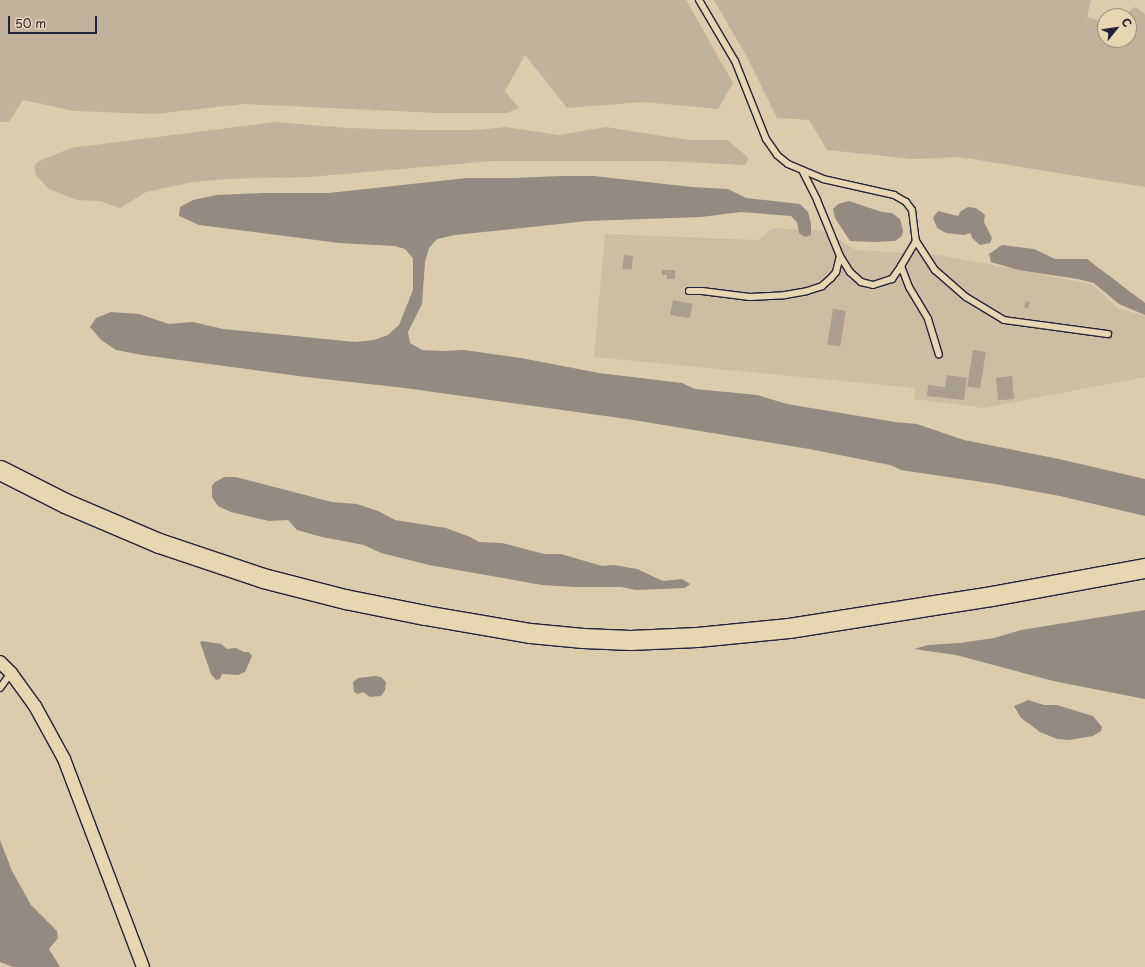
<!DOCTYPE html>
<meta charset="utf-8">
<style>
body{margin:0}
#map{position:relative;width:1145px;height:967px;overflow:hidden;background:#dccbac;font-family:"Playpen Sans",sans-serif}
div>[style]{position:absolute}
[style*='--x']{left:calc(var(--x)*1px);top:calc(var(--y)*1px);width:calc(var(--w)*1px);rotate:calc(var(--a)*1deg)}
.built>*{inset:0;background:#cdbea3}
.green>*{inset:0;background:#c0b29b}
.water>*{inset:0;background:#958a80}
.building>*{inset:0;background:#aa9e8e;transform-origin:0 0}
.roads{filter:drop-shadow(1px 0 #22223b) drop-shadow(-1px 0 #22223b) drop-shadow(0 1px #22223b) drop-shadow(0 -1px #22223b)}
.service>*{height:6px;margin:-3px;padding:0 3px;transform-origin:3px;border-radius:3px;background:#e8d6b3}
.minor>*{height:12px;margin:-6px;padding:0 6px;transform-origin:6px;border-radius:6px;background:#e8d6b3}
.trunk>*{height:19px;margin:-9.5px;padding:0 9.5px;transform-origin:9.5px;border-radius:9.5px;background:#e8d6b3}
span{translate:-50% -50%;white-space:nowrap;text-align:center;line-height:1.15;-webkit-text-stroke:3px #e8d6b3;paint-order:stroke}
.north{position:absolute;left:1097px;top:8px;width:40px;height:40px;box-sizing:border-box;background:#e8d6b3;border:1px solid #998e83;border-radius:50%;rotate:60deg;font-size:11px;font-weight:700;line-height:16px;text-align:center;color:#22223b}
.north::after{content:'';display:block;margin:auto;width:14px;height:18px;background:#22223b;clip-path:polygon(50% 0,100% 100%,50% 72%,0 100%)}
.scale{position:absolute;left:8px;top:16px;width:89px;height:18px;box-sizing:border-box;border:2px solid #22223b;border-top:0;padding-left:5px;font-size:12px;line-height:14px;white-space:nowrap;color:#22223b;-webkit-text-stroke:3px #e8d6b3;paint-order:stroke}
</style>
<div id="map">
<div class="built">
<i style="clip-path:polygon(773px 228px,824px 231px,856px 250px,939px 255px,1091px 284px,1119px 309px,1145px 316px,1145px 377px,984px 408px,914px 399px,915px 388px,594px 357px,605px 234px,758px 240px)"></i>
</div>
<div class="green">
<i style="clip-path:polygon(0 0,686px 0,733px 83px,718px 109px,644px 102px,567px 108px,525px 55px,505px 91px,519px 108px,507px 113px,438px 113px,243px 104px,155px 114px,74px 111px,23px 100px,9px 122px,0 122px)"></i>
<i style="clip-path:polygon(714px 0,1091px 0,1087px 17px,1105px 22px,1105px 40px,1129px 40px,1129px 16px,1123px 16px,1135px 7px,1145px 14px,1145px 187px,959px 157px,913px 159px,827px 150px,809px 120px,777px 118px,747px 57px)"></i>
<i style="clip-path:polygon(275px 122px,347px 128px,415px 130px,479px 130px,505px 127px,559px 135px,606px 127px,688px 140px,727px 140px,749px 158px,745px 165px,663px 161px,492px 161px,310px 177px,227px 179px,193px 182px,146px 192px,120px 208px,100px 201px,77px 200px,49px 189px,36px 175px,34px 166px,39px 161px,71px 148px)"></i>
</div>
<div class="water">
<i style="clip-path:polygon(561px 176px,594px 176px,692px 187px,728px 189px,746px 198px,800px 204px,808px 212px,811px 224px,811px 235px,805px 237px,799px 233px,797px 222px,791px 216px,741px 212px,701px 217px,587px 221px,455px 235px,437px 239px,429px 248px,425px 262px,422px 304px,408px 332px,410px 343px,422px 350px,443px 351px,464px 350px,521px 358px,599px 373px,682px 383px,695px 389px,757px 395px,787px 404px,895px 422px,917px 424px,964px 440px,1059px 459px,1145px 479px,1145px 516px,1060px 496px,995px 484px,901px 470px,890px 465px,809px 449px,627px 419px,405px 388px,306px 377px,142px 355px,116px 350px,101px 340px,90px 327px,96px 318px,111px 312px,139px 314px,169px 324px,193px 322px,223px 329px,355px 342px,374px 340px,388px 335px,399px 325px,413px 290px,413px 258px,405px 249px,395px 246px,339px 243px,199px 225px,179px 216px,180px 207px,193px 200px,217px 195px,263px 193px,329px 193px,467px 178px,513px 178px)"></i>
<i style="clip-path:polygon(849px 201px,882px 212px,892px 213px,900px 219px,903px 230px,902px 236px,895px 241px,874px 242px,850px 241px,835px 218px,833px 209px,838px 204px)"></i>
<i style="clip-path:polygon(968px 207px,976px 208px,985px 215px,984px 222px,992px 238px,990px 243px,980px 245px,973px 239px,970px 233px,964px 235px,946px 233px,937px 228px,933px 218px,938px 211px,958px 216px,961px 211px)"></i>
<i style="clip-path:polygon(1002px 245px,1034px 249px,1055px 259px,1087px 259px,1145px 303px,1145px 315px,1119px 304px,1094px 283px,1078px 279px,1018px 270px,991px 262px,989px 254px)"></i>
<i style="clip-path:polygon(224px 477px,236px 477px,332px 502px,357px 504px,378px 511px,395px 520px,446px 528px,470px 537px,479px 542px,502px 543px,544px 554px,561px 554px,602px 566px,614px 565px,637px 569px,663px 581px,682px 579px,690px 584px,685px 588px,636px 590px,621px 587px,576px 587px,542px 585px,429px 565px,381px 553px,364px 545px,322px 537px,297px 530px,288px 520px,269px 521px,231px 512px,218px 506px,212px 497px,212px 486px,215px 482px)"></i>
<i style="clip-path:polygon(1145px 610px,1145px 699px,1053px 681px,956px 655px,914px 649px,928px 645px,960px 643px,994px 638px,1021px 630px)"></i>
<i style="clip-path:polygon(202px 641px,221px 644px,227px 649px,236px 648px,244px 652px,249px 652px,252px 656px,245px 672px,238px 675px,222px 674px,220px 679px,216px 680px,211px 674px,200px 642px)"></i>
<i style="clip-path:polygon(375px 676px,381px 677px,386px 682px,385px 690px,381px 696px,370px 697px,363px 692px,358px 694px,354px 692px,353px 682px,358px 678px)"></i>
<i style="clip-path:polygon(1028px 700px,1044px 705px,1057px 705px,1093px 716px,1102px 727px,1101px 731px,1093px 736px,1069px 740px,1057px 739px,1040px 732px,1021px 718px,1014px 706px)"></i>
<i style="clip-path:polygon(0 840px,12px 871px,31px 905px,57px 931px,58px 938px,49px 949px,60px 967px,13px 967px,0 962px)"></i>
</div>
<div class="building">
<i style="left:624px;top:255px;width:9px;height:14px;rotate:6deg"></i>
<i style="clip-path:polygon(662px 270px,675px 270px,675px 279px,667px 279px,667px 275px,662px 275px)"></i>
<i style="left:673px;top:300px;width:20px;height:15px;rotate:11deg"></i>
<i style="clip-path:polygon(1026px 301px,1030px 302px,1028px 309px,1024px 307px)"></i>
<i style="left:833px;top:309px;width:13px;height:36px;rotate:9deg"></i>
<i style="left:973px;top:350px;width:13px;height:37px;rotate:9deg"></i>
<i style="clip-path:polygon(947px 375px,967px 378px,964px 400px,927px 396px,928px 385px,945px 387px)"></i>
<i style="left:1012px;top:376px;width:23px;height:16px;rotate:85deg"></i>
</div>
<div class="roads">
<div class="service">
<i style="--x:699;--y:0;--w:71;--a:59.5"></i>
<i style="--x:735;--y:61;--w:84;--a:68.3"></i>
<i style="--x:766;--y:139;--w:19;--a:55"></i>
<i style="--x:777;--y:155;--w:14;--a:39"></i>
<i style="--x:788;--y:164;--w:38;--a:23"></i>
<i style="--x:823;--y:179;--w:73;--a:12.7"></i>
<i style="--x:894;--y:195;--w:14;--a:30"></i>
<i style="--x:906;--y:202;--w:10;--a:53"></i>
<i style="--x:912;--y:210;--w:31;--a:83"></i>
<i style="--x:916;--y:241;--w:29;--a:121"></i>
<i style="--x:901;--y:266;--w:22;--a:69"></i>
<i style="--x:909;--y:287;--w:37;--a:59"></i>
<i style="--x:928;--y:319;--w:37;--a:73"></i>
<i style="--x:803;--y:172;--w:31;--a:63"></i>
<i style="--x:817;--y:200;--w:61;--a:67.7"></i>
<i style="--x:840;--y:256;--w:19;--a:58"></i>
<i style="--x:850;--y:272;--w:15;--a:42"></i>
<i style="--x:861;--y:282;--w:12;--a:14"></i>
<i style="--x:873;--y:285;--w:20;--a:-18"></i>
<i style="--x:892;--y:279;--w:16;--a:-55"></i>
<i style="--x:916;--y:241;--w:35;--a:57"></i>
<i style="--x:935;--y:270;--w:41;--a:41.1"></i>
<i style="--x:966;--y:297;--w:44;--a:31.2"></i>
<i style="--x:1004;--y:320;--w:105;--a:7.7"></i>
<i style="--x:689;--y:291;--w:13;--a:0"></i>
<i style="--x:702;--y:291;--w:48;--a:7.1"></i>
<i style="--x:750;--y:297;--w:35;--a:-3"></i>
<i style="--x:785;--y:295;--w:22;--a:-10"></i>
<i style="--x:807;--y:291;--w:16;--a:-18"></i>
<i style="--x:822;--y:286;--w:12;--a:-42"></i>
<i style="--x:831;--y:278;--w:8;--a:-50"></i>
<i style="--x:836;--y:272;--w:16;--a:-76"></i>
<i style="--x:0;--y:688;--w:19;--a:-54"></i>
</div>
<div class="minor">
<i style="--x:0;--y:662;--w:16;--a:45"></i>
<i style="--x:11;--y:673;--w:41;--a:54"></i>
<i style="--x:35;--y:706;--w:60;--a:61.3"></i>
<i style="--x:64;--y:759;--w:222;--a:69.2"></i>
</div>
<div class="trunk">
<i style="--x:0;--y:470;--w:73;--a:26.9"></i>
<i style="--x:65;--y:503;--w:102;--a:23.1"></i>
<i style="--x:159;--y:543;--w:110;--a:18.6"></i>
<i style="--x:263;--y:578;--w:85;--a:14.4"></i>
<i style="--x:345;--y:599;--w:82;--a:11.3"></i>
<i style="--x:425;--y:615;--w:107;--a:9.7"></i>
<i style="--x:530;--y:633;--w:53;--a:5.4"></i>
<i style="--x:583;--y:638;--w:47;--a:2.4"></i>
<i style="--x:630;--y:640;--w:67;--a:-2.6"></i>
<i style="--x:697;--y:637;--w:92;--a:-5.6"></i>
<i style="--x:789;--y:628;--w:206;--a:-9"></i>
<i style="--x:992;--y:596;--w:156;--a:-10.4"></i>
</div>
</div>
<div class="north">С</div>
<div class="scale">50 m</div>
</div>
